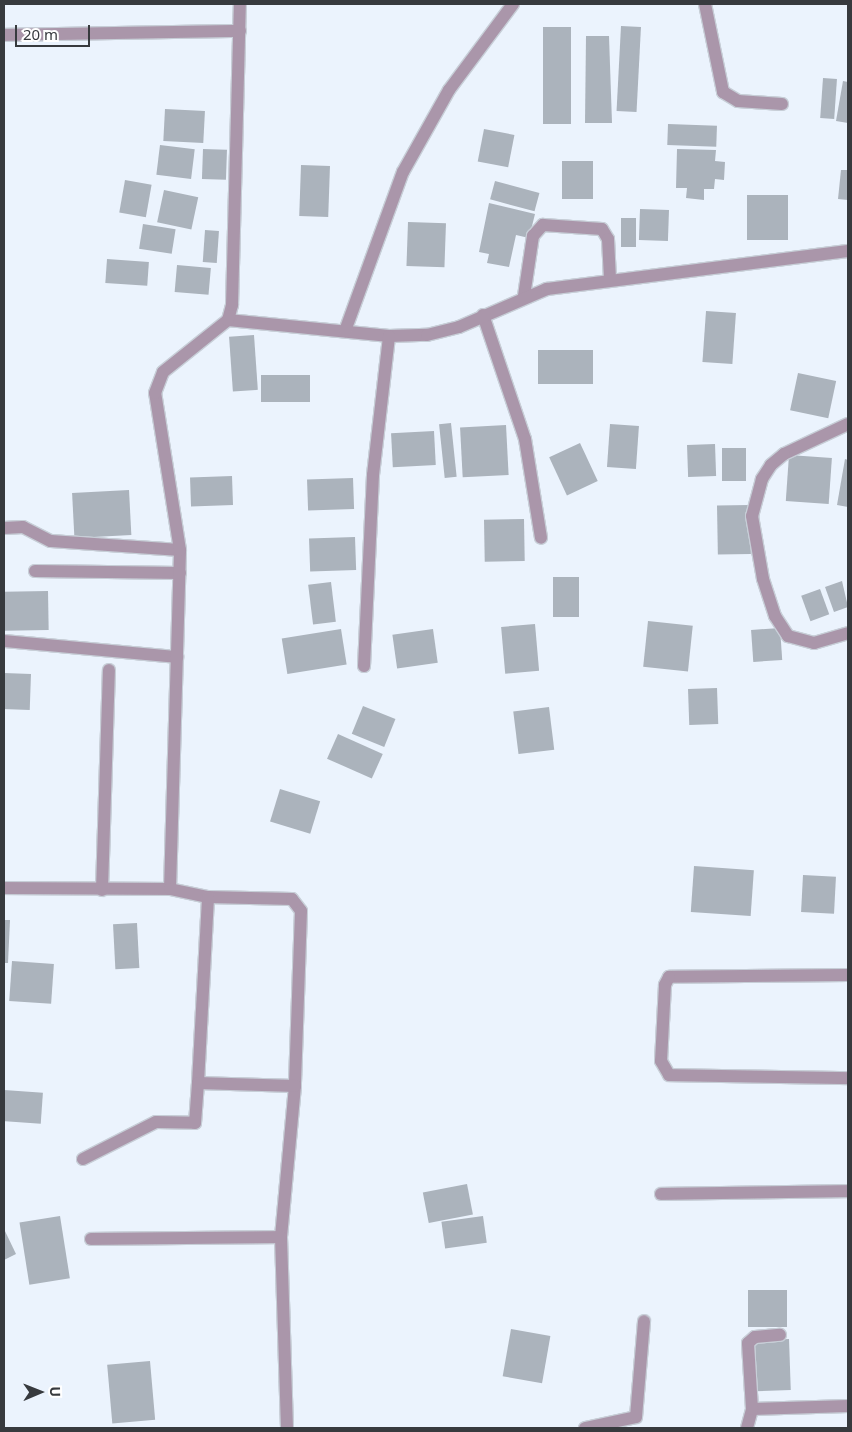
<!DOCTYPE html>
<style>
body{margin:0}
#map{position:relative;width:852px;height:1432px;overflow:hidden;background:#ebf3fd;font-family:"Noto Sans",sans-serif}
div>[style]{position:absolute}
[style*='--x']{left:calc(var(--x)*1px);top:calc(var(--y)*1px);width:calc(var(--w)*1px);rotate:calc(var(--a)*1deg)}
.building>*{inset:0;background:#abb3bc;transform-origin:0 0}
.roads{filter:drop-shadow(1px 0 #c7ced7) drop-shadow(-1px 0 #c7ced7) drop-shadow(0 1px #c7ced7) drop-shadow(0 -1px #c7ced7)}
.minor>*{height:12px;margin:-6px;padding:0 6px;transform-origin:6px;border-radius:6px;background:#aa96aa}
span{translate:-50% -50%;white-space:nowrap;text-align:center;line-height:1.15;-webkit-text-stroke:5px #fff;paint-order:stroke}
.frame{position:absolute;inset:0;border:5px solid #373a3e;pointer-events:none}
.north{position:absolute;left:15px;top:1367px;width:50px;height:50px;-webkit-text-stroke:4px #fff;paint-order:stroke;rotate:89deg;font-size:14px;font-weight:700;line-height:20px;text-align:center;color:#373a3e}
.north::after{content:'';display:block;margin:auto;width:18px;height:22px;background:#373a3e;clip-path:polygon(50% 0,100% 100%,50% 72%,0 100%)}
.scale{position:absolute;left:15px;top:25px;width:75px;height:22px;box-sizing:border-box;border:2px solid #373a3e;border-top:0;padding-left:6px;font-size:15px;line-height:18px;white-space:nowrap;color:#373a3e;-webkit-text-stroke:4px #fff;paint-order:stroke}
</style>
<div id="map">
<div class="building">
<i style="left:621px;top:26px;width:20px;height:85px;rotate:3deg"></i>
<i style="left:543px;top:27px;width:28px;height:97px"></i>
<i style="clip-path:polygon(586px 36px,609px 36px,612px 123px,585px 123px)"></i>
<i style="left:823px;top:78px;width:14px;height:40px;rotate:4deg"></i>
<i style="clip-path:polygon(843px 81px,848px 82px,848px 123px,836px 121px)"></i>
<i style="left:165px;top:109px;width:40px;height:32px;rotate:3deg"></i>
<i style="left:668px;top:124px;width:49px;height:21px;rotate:2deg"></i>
<i style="left:484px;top:129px;width:31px;height:33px;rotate:11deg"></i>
<i style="left:160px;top:145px;width:35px;height:30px;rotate:7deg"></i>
<i style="left:203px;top:149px;width:24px;height:30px;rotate:2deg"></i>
<i style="clip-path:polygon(677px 149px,716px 150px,715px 161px,725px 162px,724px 180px,715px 179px,714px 189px,704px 189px,704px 200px,686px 198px,687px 188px,676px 188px)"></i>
<i style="left:562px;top:161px;width:31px;height:38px"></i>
<i style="left:301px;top:165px;width:29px;height:51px;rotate:2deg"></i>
<i style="clip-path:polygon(841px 170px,848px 170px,848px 200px,838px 199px)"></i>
<i style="left:125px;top:180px;width:27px;height:33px;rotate:10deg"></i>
<i style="left:495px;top:181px;width:46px;height:19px;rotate:15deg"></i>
<i style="left:164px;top:190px;width:35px;height:33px;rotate:12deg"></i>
<i style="left:747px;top:195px;width:41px;height:45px"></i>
<i style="clip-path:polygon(489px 203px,535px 214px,529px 238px,516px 235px,509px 267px,487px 263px,489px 254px,479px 252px)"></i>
<i style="left:669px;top:210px;width:31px;height:29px;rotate:92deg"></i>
<i style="left:621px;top:218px;width:15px;height:29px"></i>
<i style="left:408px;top:222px;width:38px;height:44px;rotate:2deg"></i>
<i style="left:143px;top:224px;width:33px;height:25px;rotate:9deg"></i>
<i style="left:205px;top:230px;width:14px;height:32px;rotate:4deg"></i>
<i style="left:107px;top:259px;width:42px;height:24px;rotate:4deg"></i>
<i style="left:177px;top:265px;width:34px;height:27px;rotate:5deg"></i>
<i style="left:706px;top:311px;width:30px;height:51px;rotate:4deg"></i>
<i style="left:254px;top:335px;width:55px;height:25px;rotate:86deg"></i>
<i style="left:538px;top:350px;width:55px;height:34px"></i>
<i style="left:798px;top:373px;width:39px;height:38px;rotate:12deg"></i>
<i style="left:261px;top:375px;width:49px;height:27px"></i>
<i style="left:451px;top:423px;width:54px;height:12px;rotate:84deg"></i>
<i style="left:610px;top:424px;width:29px;height:43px;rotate:4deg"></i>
<i style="left:506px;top:425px;width:50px;height:46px;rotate:87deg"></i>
<i style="left:434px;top:431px;width:34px;height:43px;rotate:87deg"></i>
<i style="left:580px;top:443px;width:42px;height:34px;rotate:65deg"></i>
<i style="left:715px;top:444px;width:32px;height:28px;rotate:88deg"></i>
<i style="left:722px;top:448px;width:24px;height:33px"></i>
<i style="left:789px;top:455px;width:43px;height:46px;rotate:4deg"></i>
<i style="clip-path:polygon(845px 459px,848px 460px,848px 507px,837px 505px)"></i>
<i style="left:232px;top:476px;width:29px;height:42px;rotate:88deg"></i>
<i style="left:353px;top:478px;width:31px;height:46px;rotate:88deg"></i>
<i style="left:129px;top:490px;width:45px;height:57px;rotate:87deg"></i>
<i style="left:750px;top:505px;width:49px;height:33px;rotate:89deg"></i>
<i style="left:524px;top:519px;width:42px;height:40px;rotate:89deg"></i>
<i style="left:355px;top:537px;width:33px;height:46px;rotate:88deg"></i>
<i style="left:553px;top:577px;width:26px;height:40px"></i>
<i style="clip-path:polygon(842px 581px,848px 607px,834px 612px,825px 587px)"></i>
<i style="left:331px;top:582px;width:40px;height:23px;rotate:83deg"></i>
<i style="left:820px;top:589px;width:27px;height:20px;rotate:70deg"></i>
<i style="left:48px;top:591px;width:39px;height:44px;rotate:89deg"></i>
<i style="left:648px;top:621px;width:45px;height:46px;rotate:6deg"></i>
<i style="left:535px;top:624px;width:47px;height:34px;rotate:85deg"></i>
<i style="left:780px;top:628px;width:32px;height:29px;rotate:86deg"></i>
<i style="left:341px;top:629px;width:36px;height:60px;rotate:81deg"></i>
<i style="left:433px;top:629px;width:34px;height:41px;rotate:82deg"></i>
<i style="left:4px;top:673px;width:27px;height:36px;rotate:2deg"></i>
<i style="left:717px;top:688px;width:36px;height:29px;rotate:88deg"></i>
<i style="left:363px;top:706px;width:35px;height:30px;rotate:22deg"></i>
<i style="left:549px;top:707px;width:43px;height:36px;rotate:83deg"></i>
<i style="left:338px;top:734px;width:49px;height:27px;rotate:24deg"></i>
<i style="left:280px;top:789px;width:42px;height:34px;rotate:17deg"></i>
<i style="left:694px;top:866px;width:60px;height:46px;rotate:4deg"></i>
<i style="left:803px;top:875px;width:33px;height:37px;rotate:3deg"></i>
<i style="clip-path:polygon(4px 920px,10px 920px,8px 963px,4px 963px)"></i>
<i style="left:137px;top:923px;width:45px;height:24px;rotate:87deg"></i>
<i style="left:12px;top:961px;width:42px;height:40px;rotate:4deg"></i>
<i style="left:4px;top:1090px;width:39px;height:31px;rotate:4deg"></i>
<i style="left:467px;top:1184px;width:31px;height:45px;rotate:79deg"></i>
<i style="left:60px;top:1216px;width:63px;height:41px;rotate:81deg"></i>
<i style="left:483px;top:1216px;width:27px;height:42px;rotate:82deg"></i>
<i style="clip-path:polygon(4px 1229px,16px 1254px,4px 1260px)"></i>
<i style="left:748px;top:1290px;width:39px;height:37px"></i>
<i style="left:511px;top:1329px;width:40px;height:48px;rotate:10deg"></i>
<i style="left:789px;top:1339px;width:51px;height:35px;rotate:88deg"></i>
<i style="left:150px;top:1361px;width:59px;height:43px;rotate:85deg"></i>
</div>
<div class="roads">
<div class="minor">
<i style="--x:705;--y:4;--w:90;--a:78.4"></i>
<i style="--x:723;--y:92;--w:17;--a:31"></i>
<i style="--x:738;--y:101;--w:44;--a:3.9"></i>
<i style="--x:4;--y:35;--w:236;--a:-1"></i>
<i style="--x:524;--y:296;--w:61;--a:-81.5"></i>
<i style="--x:533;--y:236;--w:15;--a:-48"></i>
<i style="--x:543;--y:225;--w:59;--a:3.9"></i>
<i style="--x:602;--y:229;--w:12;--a:59"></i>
<i style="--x:608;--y:239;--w:40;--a:87.1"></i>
<i style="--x:483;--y:315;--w:131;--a:71.3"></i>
<i style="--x:525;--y:439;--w:100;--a:80.8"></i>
<i style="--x:228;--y:320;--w:162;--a:5.7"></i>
<i style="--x:389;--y:336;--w:38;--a:-2"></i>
<i style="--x:427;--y:335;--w:33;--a:-14"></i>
<i style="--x:459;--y:327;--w:96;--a:-23.4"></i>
<i style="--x:547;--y:289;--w:303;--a:-7.2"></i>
<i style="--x:345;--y:331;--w:169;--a:-70"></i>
<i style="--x:403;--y:172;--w:94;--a:-60.7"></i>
<i style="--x:449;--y:90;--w:107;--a:-53.3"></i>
<i style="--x:848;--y:424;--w:71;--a:154.9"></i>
<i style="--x:784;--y:454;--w:17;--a:140"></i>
<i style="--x:771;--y:465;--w:17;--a:123"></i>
<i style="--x:762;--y:479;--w:38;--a:105"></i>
<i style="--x:752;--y:516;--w:64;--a:80.1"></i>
<i style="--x:763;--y:579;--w:39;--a:72"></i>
<i style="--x:775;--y:616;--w:24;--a:57"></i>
<i style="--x:788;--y:636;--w:27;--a:15"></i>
<i style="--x:814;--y:643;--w:35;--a:-16"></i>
<i style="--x:4;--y:528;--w:19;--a:-3"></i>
<i style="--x:23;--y:527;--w:31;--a:27"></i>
<i style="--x:51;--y:541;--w:129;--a:4"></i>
<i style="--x:35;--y:571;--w:145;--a:0.8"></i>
<i style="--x:4;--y:641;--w:174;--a:5.3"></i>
<i style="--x:364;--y:666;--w:191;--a:-87.3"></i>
<i style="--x:373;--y:475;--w:140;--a:-83.4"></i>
<i style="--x:4;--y:888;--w:166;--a:0.3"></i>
<i style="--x:170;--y:889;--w:339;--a:-88.3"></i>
<i style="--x:180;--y:550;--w:159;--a:-99"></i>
<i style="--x:155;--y:393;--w:22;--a:-69"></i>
<i style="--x:163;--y:372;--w:83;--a:-38.7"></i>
<i style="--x:228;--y:320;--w:16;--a:-75"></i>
<i style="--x:232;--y:305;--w:301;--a:-88.5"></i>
<i style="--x:170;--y:889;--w:39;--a:12"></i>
<i style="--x:208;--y:897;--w:84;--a:1.4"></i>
<i style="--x:292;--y:899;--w:15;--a:53"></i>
<i style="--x:301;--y:911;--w:175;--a:92"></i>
<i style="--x:295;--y:1086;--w:152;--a:95.3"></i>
<i style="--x:281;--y:1237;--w:191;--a:88.2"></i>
<i style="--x:102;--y:890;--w:220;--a:-88.2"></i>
<i style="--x:848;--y:975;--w:179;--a:179.4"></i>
<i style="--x:669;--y:977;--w:9;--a:117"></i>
<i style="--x:665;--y:985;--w:76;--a:93"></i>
<i style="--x:661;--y:1061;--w:16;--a:60"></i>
<i style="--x:669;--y:1075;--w:179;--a:1"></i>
<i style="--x:198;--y:1083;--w:186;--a:-86.9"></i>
<i style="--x:83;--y:1159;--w:82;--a:-26.9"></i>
<i style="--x:156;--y:1122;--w:39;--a:1"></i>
<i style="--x:195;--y:1123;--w:40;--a:-85.7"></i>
<i style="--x:198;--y:1083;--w:97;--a:1.8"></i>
<i style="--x:661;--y:1194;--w:187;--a:-0.9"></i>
<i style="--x:91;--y:1239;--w:190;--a:-0.6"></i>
<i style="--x:752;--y:1409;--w:96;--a:-1.8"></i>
<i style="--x:585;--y:1428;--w:52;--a:-12.2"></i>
<i style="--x:636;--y:1417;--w:96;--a:-85.2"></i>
<i style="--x:747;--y:1428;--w:20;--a:-75"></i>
<i style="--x:752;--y:1409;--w:66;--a:-93.5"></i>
<i style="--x:748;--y:1343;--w:9;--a:-41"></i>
<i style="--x:755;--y:1337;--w:25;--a:-5"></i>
</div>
</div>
<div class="frame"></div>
<div class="north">U</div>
<div class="scale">20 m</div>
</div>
